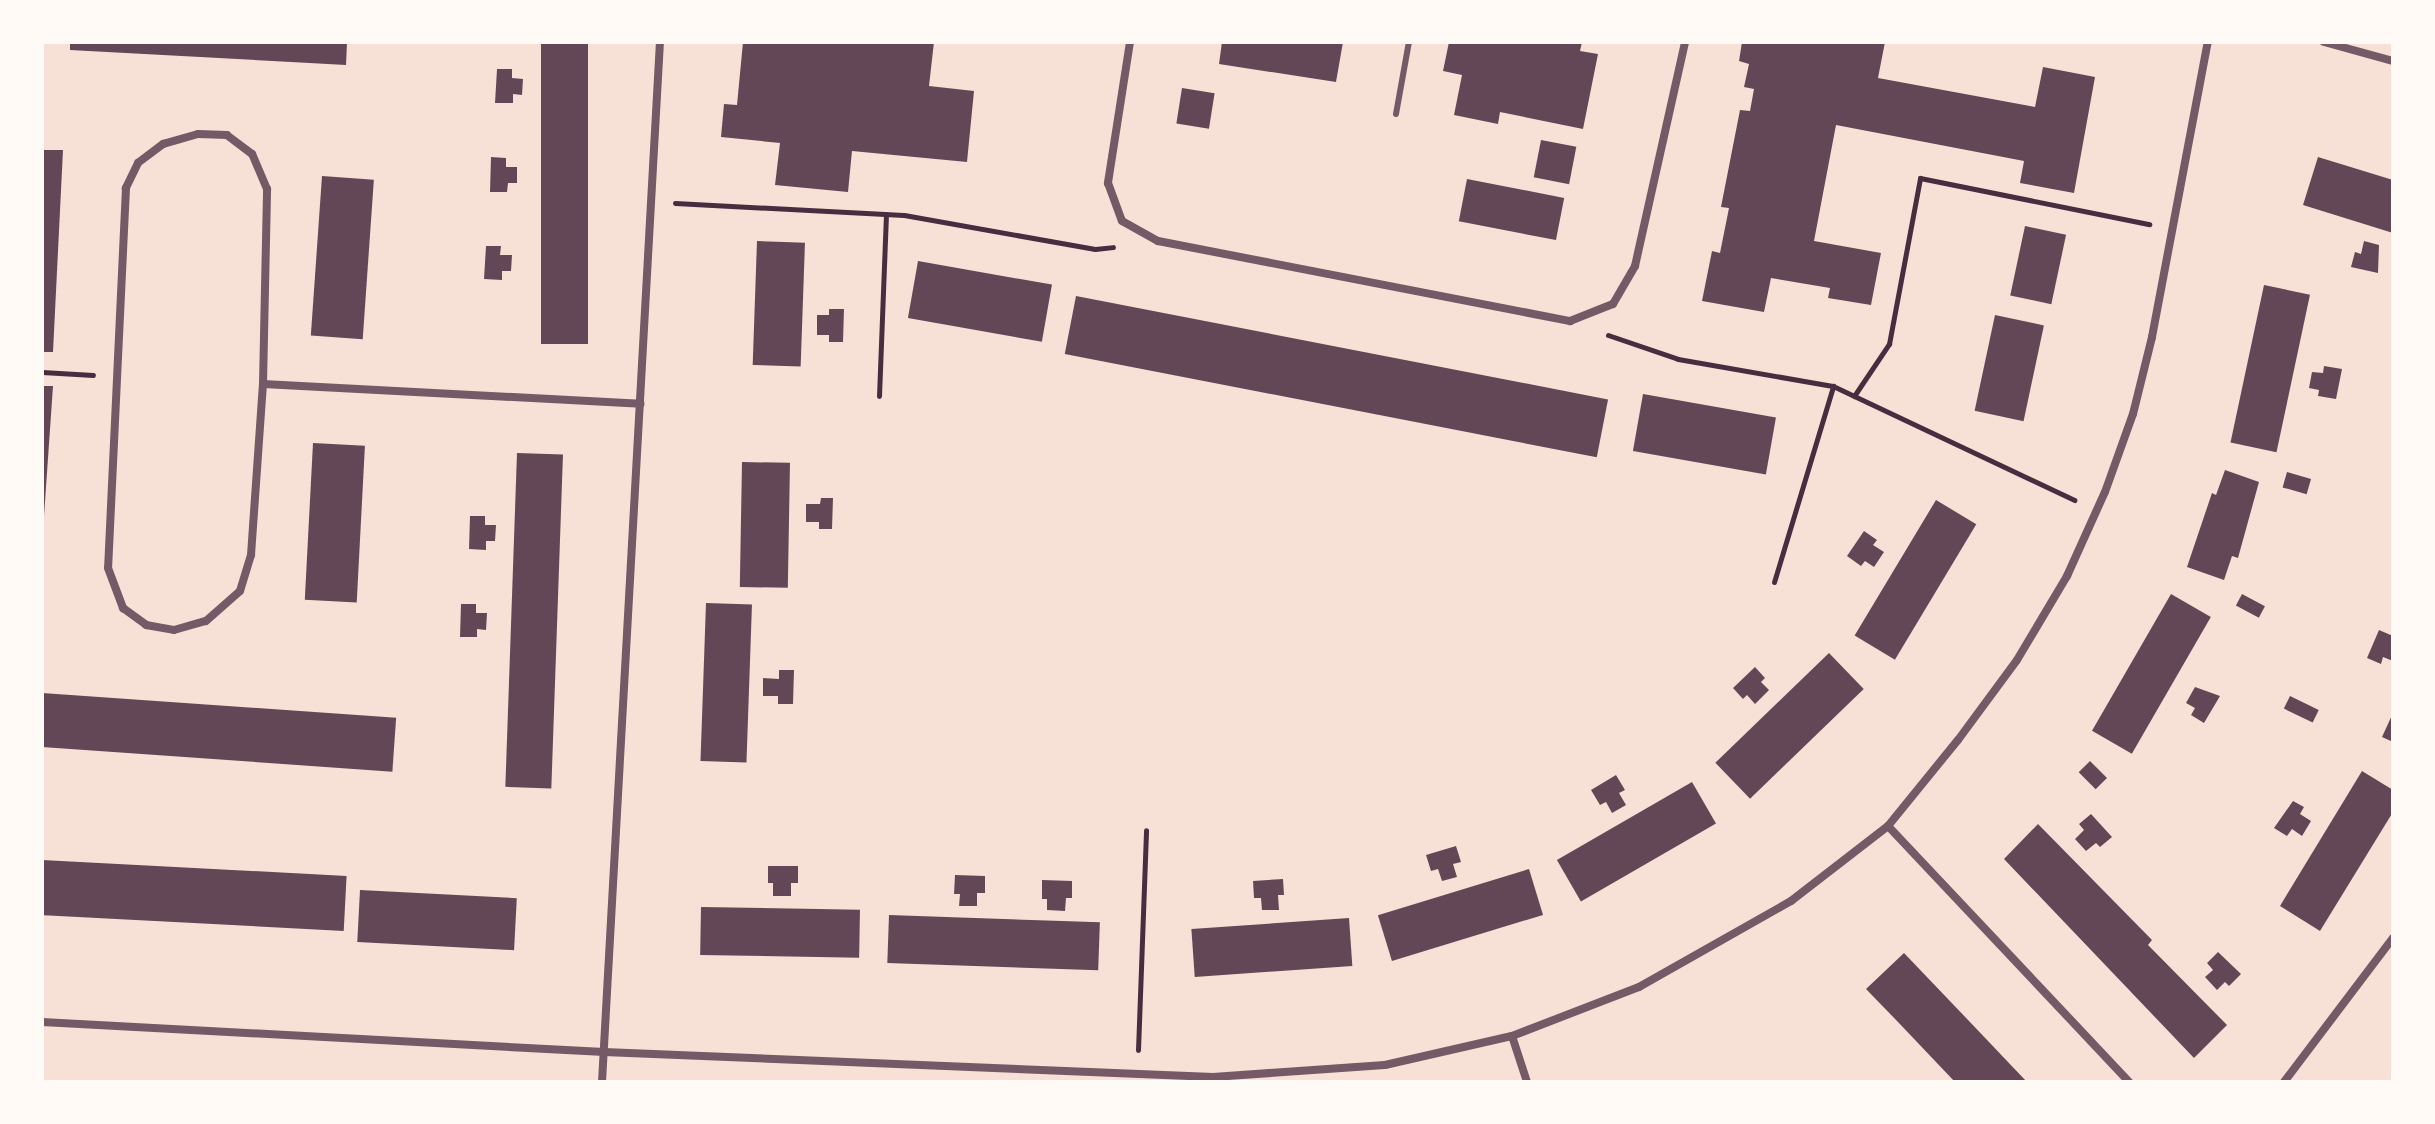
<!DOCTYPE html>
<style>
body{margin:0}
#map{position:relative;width:2435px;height:1124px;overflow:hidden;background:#f7e1d7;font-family:"Source Serif 4",serif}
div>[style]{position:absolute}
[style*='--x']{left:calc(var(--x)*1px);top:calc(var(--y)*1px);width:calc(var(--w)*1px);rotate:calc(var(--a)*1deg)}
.building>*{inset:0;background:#644757;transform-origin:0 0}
.path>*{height:5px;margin:-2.5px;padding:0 2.5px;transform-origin:2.5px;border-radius:2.5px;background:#4a2c40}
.service>*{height:6px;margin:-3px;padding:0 3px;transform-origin:3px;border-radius:3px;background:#755966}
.minor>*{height:8px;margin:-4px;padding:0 4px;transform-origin:4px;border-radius:4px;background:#755966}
span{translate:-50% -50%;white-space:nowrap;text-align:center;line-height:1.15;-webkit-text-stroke:7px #fffaf5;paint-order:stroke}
.frame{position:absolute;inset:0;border:44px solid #fffaf5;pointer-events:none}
</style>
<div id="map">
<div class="building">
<i style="clip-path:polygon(70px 42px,347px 42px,346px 65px,70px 50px)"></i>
<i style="left:541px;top:42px;width:47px;height:302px"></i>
<i style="clip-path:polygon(743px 42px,934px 42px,929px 86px,974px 91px,967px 162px,852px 151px,848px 192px,775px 185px,780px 143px,721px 137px,724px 104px,737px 105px)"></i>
<i style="clip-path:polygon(1222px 42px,1343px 42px,1336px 82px,1219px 64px)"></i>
<i style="clip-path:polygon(1449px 42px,1582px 42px,1580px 51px,1598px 54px,1583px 129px,1500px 112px,1498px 124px,1454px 115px,1462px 75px,1443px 71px)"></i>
<i style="clip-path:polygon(1742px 42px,1885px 42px,1878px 78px,2035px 107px,2043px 67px,2095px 77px,2074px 193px,2020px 183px,2024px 161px,1836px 125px,1814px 241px,1881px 253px,1871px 305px,1828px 298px,1830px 288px,1771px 278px,1764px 312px,1702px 301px,1712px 251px,1720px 253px,1729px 208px,1721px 207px,1740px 110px,1750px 111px,1754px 89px,1744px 87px,1749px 64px,1739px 61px)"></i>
<i style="clip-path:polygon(497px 69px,512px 69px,512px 78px,523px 79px,522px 95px,513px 94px,513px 103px,495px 103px)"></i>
<i style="left:1182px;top:88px;width:33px;height:36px;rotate:9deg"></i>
<i style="left:1541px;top:140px;width:36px;height:38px;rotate:11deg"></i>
<i style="clip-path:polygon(42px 150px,63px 150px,53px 352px,42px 352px)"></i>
<i style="clip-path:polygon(491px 157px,506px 158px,506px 167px,517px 167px,517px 183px,508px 183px,507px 192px,490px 192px)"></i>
<i style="clip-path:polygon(2318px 157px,2393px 180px,2393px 233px,2303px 205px)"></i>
<i style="left:322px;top:176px;width:52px;height:160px;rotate:4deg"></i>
<i style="left:1467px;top:179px;width:99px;height:43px;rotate:11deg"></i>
<i style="left:2025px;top:226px;width:42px;height:71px;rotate:12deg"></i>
<i style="left:757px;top:241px;width:48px;height:124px;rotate:2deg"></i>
<i style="clip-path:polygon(2364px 241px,2379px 245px,2378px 273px,2351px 267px,2355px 252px,2361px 254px)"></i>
<i style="clip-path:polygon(486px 246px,501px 246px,500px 255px,512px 255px,511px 271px,502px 271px,502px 280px,484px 279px)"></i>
<i style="left:918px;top:261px;width:136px;height:58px;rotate:10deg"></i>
<i style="left:2264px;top:285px;width:47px;height:161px;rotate:12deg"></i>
<i style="left:1076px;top:296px;width:542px;height:59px;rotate:11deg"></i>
<i style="clip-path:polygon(829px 309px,844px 309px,843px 342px,829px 342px,829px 335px,817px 335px,817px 315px,829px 315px)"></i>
<i style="left:1995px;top:315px;width:50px;height:98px;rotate:12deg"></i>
<i style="clip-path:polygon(2324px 366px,2342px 369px,2336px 399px,2318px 396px,2319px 390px,2309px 388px,2312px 372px,2323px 373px)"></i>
<i style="clip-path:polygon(42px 386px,53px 386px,44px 516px,42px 516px)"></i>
<i style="left:1643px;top:394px;width:135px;height:58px;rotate:10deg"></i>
<i style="left:313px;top:443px;width:52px;height:157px;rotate:3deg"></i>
<i style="left:517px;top:453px;width:46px;height:334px;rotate:2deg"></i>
<i style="left:742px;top:462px;width:48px;height:125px;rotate:1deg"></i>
<i style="clip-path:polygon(2225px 470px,2259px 482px,2238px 558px,2232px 556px,2224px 580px,2187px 567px,2212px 493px,2216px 495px)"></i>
<i style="left:2287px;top:472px;width:25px;height:16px;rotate:16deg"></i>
<i style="clip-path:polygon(821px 498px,833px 498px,832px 529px,819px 529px,819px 522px,806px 522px,806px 504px,820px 504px)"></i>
<i style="left:1936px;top:500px;width:47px;height:158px;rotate:31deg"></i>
<i style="clip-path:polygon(470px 516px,485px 516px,485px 525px,496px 525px,495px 541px,486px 541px,486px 550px,469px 549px)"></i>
<i style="clip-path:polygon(1864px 531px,1877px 540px,1873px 545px,1884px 552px,1874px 567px,1865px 561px,1861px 566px,1847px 556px)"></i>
<i style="left:2171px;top:594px;width:46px;height:158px;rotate:30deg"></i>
<i style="left:2242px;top:594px;width:26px;height:13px;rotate:28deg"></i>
<i style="left:706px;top:603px;width:46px;height:158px;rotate:2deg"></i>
<i style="clip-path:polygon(461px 604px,476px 604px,476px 613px,487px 613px,486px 630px,477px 629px,477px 637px,460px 637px)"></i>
<i style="clip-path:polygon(2379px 630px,2393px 636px,2393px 661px,2383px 657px,2381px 664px,2367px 658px)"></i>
<i style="left:1829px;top:653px;width:50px;height:158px;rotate:46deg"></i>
<i style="clip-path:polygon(1755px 667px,1765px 678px,1761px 682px,1769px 690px,1755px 704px,1747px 695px,1743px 699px,1733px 688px)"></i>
<i style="clip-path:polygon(779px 670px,794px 670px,793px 704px,778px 704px,778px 696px,763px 696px,763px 678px,779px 679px)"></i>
<i style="clip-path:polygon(2195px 687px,2220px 696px,2204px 723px,2191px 715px,2195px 708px,2186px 703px)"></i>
<i style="left:42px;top:693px;width:355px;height:54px;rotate:4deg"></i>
<i style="left:2290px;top:696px;width:32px;height:14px;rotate:26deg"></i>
<i style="clip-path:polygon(2393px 713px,2393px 742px,2382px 737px)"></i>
<i style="left:2090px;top:761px;width:24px;height:16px;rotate:45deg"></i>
<i style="clip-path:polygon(2362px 771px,2393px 790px,2393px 812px,2320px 931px,2280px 906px)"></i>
<i style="clip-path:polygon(1616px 775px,1625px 790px,1619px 793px,1626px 805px,1612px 813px,1606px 802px,1600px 805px,1591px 790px)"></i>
<i style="left:1692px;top:782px;width:48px;height:156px;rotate:60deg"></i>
<i style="clip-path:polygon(2293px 801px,2304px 807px,2300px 814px,2311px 821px,2302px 836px,2292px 829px,2287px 836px,2274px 828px)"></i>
<i style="clip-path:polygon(2091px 814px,2112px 837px,2100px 847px,2096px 843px,2086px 851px,2075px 839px,2084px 830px,2079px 824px)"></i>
<i style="clip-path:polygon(2038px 824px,2152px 940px,2148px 945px,2227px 1025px,2194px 1058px,2004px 859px)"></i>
<i style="clip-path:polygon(1456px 846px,1461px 862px,1453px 864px,1457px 877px,1442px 881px,1438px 869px,1431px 871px,1426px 855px)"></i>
<i style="left:42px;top:860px;width:305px;height:55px;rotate:3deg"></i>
<i style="clip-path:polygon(768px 866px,798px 866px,798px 883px,791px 883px,791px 896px,773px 896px,773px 883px,768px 883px)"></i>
<i style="left:1529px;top:869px;width:48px;height:158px;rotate:73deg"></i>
<i style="clip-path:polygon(955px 875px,985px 876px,985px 893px,977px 893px,977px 906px,959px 906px,960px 894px,954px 894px)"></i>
<i style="clip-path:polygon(1283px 879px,1284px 895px,1278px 895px,1279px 910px,1262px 910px,1261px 898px,1254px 898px,1253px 881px)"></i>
<i style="clip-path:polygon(1042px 880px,1072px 881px,1072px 898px,1066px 898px,1065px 911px,1047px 910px,1047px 899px,1042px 899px)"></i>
<i style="left:360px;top:890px;width:157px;height:52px;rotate:3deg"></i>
<i style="left:701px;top:907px;width:159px;height:48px;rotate:1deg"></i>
<i style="left:889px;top:915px;width:211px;height:48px;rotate:2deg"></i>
<i style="left:1349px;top:918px;width:48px;height:158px;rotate:86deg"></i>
<i style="clip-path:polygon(2218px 952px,2241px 974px,2229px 986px,2225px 982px,2217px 990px,2205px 977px,2213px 970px,2207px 963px)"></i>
<i style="clip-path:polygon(1904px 953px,1969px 1021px,2027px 1082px,1955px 1082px,1898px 1022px,1866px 989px)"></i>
</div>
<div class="path">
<i style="--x:675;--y:203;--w:229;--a:3"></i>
<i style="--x:904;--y:215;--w:194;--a:10.1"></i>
<i style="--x:1095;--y:249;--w:18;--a:-6"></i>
<i style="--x:1608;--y:335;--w:74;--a:18.9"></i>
<i style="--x:1678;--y:359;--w:157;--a:9.9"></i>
<i style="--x:1833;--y:386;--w:267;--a:25.3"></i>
<i style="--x:42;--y:372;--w:51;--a:3.4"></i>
<i style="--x:879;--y:396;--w:182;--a:-87.8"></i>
<i style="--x:1854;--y:396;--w:63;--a:-56.1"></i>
<i style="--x:1889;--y:344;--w:169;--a:-79.4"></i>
<i style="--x:1920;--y:178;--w:234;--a:11.4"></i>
<i style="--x:1774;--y:582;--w:205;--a:-73.2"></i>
<i style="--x:1138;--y:1050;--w:220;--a:-87.9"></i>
</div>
<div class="service">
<i style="--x:1396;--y:114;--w:73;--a:-79.8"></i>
</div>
<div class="minor">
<i style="--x:1130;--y:42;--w:143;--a:98.9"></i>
<i style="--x:1108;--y:183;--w:40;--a:69.8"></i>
<i style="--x:1122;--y:221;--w:41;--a:29.1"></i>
<i style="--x:1158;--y:241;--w:420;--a:11"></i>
<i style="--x:1570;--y:321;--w:46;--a:-21.6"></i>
<i style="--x:1613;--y:304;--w:44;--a:-59.9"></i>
<i style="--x:1635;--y:266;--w:230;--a:-77.4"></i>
<i style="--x:2324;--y:42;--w:72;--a:15.4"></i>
<i style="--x:263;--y:384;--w:195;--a:-88.8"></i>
<i style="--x:267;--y:189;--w:38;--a:-113"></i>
<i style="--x:252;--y:154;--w:31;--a:-143"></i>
<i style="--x:227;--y:135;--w:29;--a:-178"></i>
<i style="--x:198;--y:134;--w:36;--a:164"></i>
<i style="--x:163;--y:144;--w:31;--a:143"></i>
<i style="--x:138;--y:163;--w:28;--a:116"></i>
<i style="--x:126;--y:188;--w:380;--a:92.7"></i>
<i style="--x:108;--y:568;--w:43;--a:69.4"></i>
<i style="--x:123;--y:608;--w:29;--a:36"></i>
<i style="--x:146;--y:625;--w:28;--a:10"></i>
<i style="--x:174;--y:630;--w:33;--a:-16"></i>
<i style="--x:206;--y:621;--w:45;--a:-41.4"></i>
<i style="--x:240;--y:591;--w:38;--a:-73"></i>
<i style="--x:251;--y:555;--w:171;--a:-86"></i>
<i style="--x:263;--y:384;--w:378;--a:3"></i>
<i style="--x:1888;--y:826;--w:352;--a:46.7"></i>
<i style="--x:42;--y:1022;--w:563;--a:3.06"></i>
<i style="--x:604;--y:1052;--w:610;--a:2.35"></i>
<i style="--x:1213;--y:1077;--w:172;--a:-4"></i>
<i style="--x:1385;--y:1065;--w:130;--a:-12.9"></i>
<i style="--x:1512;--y:1036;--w:136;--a:-21.1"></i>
<i style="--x:1639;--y:987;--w:175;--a:-29.5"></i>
<i style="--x:1791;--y:901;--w:123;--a:-37.7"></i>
<i style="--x:1888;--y:826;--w:111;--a:-50.9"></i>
<i style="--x:1958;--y:740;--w:99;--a:-53.6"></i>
<i style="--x:2017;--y:660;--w:98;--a:-59.2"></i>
<i style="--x:2067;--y:576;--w:92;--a:-65.7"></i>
<i style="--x:2105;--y:492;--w:83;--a:-70.3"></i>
<i style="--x:2133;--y:414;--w:79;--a:-76.1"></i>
<i style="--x:2152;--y:337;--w:300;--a:-79.3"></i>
<i style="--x:1512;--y:1036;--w:48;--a:71.9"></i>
<i style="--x:602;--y:1082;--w:1042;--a:-86.81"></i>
<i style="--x:2284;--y:1082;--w:181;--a:-52.9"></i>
</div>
<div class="frame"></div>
</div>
